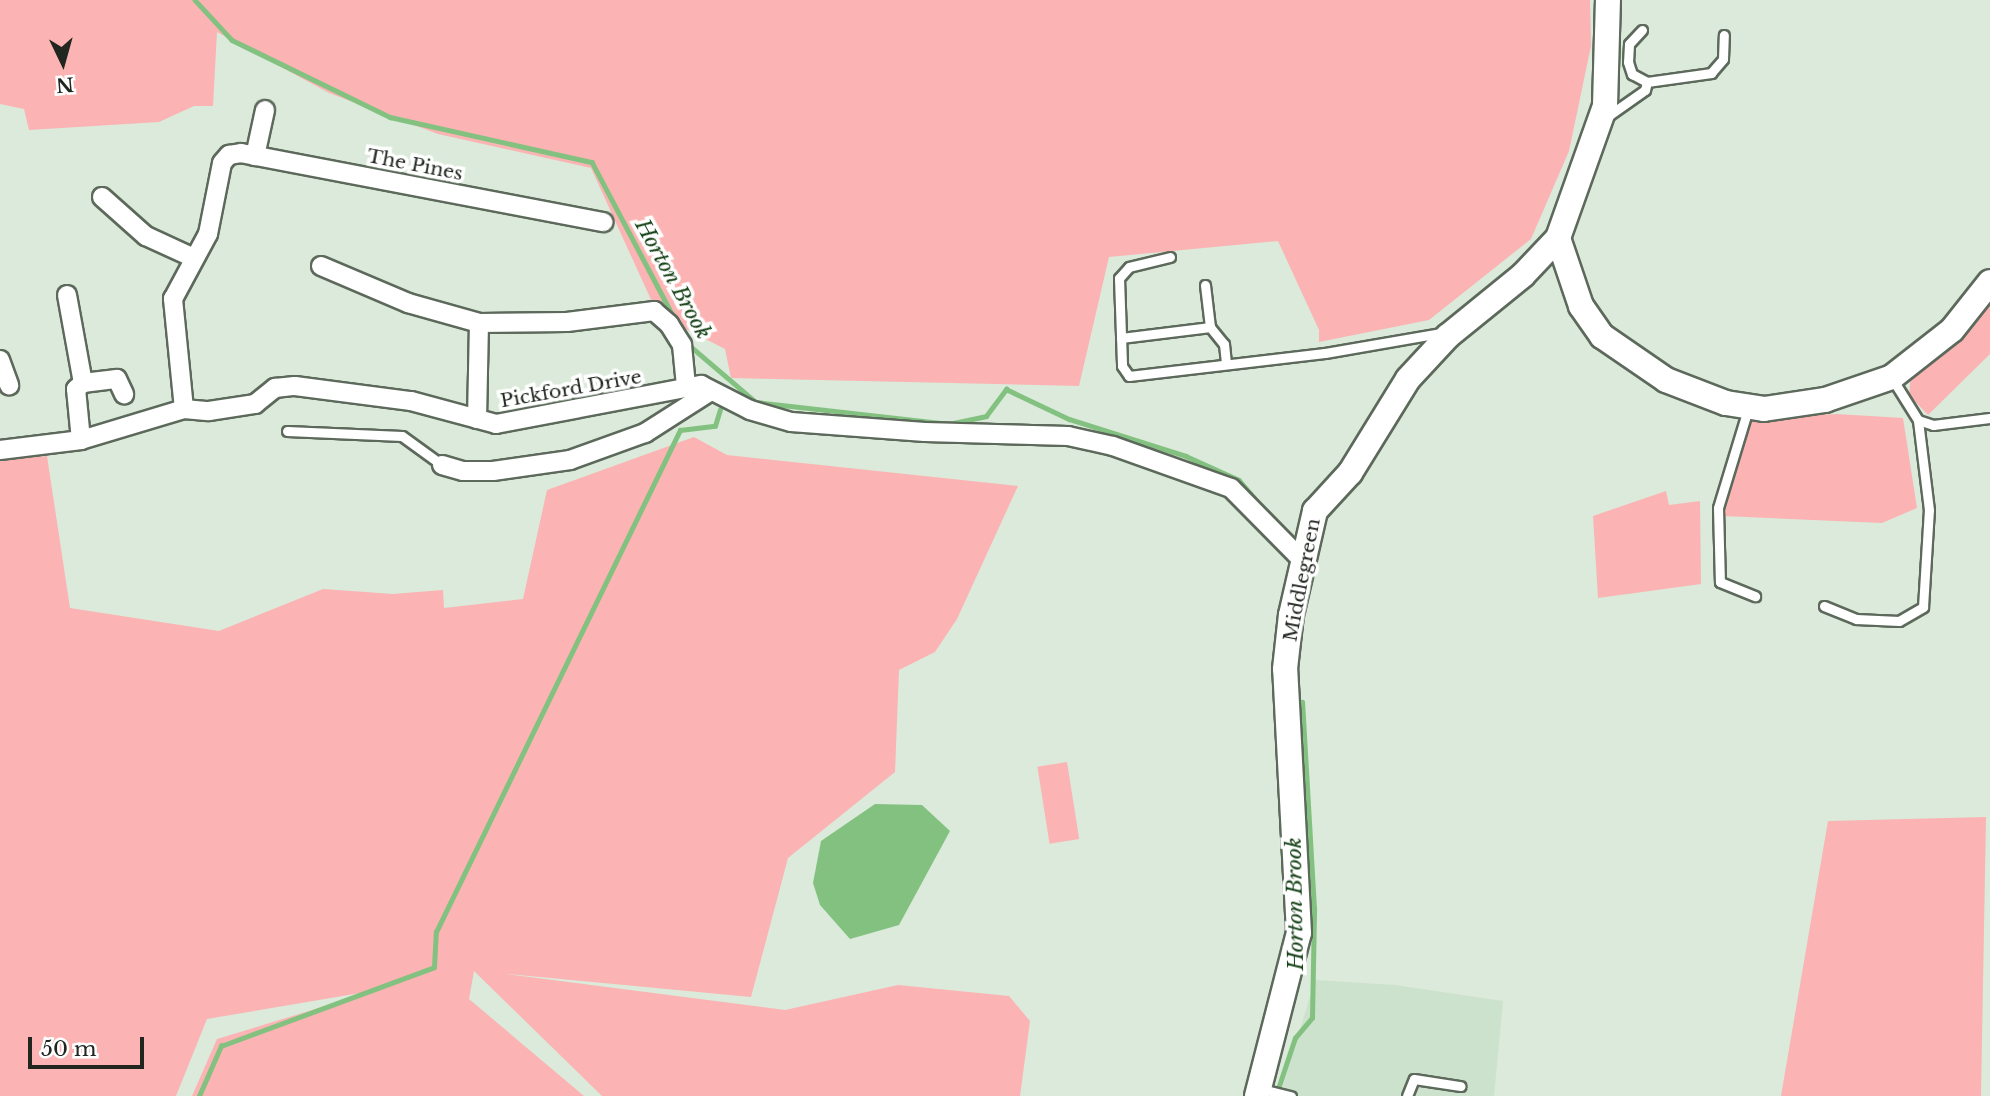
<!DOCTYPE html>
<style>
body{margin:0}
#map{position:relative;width:1990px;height:1096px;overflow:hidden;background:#dbeada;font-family:"Libre Baskerville",serif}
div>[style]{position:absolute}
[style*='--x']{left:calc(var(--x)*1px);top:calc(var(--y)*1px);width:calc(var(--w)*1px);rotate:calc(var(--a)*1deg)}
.built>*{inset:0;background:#cde2cc}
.green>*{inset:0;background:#fbb4b3;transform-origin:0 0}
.water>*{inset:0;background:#83c180}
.stream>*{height:4.5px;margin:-2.25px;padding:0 2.25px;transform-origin:2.25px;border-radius:2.25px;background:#83c180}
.roads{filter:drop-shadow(2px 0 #5c695b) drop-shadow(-2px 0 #5c695b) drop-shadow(0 2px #5c695b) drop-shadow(0 -2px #5c695b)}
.lane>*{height:9px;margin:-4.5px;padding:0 4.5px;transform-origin:4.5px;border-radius:4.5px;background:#fff}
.street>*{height:18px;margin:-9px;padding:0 9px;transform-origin:9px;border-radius:9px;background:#fff}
.secondary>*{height:24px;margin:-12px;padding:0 12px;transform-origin:12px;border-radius:12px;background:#fff}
span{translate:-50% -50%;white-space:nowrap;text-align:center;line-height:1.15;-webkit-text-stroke:7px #fff;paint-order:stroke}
.street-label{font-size:19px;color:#212620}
.water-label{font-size:21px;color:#144015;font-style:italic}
.north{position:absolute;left:28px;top:28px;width:70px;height:70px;-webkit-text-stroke:5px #fff;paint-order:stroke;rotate:175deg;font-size:19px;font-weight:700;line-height:28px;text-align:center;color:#212620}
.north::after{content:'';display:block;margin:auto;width:24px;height:32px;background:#212620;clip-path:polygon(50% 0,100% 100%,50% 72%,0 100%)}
.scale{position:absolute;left:28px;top:1037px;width:116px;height:32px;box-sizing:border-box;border:4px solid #212620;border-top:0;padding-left:9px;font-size:21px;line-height:24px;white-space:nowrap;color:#212620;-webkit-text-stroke:5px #fff;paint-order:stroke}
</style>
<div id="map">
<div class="built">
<i style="clip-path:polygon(1315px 980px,1395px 985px,1503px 1001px,1494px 1096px,1280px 1096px)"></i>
</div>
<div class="green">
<i style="clip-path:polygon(0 0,1590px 0,1591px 46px,1569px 151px,1531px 239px,1429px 320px,1319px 342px,1319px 330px,1278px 241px,1109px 257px,1079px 386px,731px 378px,725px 349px,658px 315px,591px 168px,438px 134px,329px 93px,217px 32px,213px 106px,194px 106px,159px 122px,29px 130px,24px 109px,0 104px)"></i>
<i style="clip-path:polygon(1990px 290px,1990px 354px,1928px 415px,1909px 395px,1911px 374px)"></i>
<i style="clip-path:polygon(1837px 414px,1903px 418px,1917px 508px,1882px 523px,1723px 516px,1749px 418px)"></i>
<i style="clip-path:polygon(694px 437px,727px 455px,1018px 486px,957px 619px,935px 652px,899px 670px,895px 772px,788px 858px,751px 997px,507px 974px,785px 1010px,898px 985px,1009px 996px,1030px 1021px,1020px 1096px,602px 1096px,474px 971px,469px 999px,584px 1096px,192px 1096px,217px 1039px,378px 990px,207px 1019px,176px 1096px,0 1096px,0 460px,47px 456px,70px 608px,219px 631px,323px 589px,393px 594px,443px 590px,444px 608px,523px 599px,547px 490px)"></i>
<i style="clip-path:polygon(1666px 491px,1669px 505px,1700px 501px,1701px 584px,1598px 598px,1593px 516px)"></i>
<i style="left:1067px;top:762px;width:78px;height:30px;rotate:81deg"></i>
<i style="clip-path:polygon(1986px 817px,1981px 1096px,1781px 1096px,1828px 821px)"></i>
</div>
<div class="water">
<i style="clip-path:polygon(875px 804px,922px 805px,950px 831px,899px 925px,850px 939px,820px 905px,813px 883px,821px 841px)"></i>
</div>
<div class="stream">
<i style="--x:195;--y:0;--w:54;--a:47.2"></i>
<i style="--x:232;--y:40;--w:176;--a:26"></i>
<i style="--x:390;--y:117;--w:207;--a:12.6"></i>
<i style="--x:592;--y:162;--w:180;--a:62.2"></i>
<i style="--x:689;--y:345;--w:88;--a:40.4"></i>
<i style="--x:756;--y:402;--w:194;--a:6.5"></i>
<i style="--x:949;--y:424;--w:38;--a:-12"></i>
<i style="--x:986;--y:416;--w:34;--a:-53"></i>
<i style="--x:1006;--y:389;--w:70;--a:25.5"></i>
<i style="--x:1069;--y:419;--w:123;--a:17.5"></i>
<i style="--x:1186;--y:456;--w:58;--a:24.4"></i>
<i style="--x:1239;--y:480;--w:48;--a:49.3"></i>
<i style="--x:1277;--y:1092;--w:57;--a:-71.6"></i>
<i style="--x:1295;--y:1038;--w:26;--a:-50"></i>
<i style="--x:1312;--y:1018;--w:109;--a:-88.9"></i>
<i style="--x:1314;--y:909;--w:207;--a:-93.3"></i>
<i style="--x:199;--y:1096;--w:55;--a:-66.3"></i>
<i style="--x:221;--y:1046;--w:227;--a:-20.3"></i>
<i style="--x:434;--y:967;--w:35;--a:-87"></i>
<i style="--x:436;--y:932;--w:558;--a:-64.08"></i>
<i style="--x:680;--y:430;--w:35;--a:-7"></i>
<i style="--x:715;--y:426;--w:17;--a:-73"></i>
</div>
<div class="roads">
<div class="lane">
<i style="--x:1642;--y:30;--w:19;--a:133"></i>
<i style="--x:1629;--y:44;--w:18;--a:93"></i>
<i style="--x:1628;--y:62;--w:13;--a:72"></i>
<i style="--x:1632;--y:74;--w:17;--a:28"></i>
<i style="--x:1608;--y:116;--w:45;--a:-35.1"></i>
<i style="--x:1645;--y:90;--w:8;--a:-76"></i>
<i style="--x:1647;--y:82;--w:65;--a:-8"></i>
<i style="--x:1711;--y:73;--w:18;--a:-49"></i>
<i style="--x:1723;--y:59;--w:24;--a:-88"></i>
<i style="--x:1170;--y:257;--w:42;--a:166.3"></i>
<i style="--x:1129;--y:267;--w:15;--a:132"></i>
<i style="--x:1119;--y:278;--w:88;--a:88"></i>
<i style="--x:1122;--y:366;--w:12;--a:55"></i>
<i style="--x:1129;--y:376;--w:197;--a:-6.7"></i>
<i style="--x:1325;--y:353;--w:118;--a:-9.8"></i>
<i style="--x:1205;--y:285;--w:42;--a:83.2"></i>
<i style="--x:1210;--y:327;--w:22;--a:51"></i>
<i style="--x:1224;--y:344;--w:20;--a:84"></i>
<i style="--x:1121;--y:338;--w:90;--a:-7"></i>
<i style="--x:1893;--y:380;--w:47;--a:58"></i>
<i style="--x:1918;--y:420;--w:16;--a:18"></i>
<i style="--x:1933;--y:425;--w:57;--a:-7"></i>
<i style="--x:1748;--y:409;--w:103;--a:106.9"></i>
<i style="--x:1718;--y:508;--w:74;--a:88.5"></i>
<i style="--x:1720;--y:582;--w:38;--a:22"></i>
<i style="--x:287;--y:431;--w:115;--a:2.5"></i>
<i style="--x:402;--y:436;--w:49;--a:35.9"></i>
<i style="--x:1824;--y:606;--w:35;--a:22"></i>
<i style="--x:1856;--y:619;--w:43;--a:2.7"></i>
<i style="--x:1899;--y:621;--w:28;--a:-30"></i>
<i style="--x:1923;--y:607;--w:97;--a:-86.5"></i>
<i style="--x:1929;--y:510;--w:91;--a:-97"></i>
<i style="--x:1262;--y:1089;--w:30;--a:14"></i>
<i style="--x:1407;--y:1096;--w:18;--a:-68"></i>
<i style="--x:1414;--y:1079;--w:47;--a:8.7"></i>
</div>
<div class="street">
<i style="--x:255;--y:156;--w:47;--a:-77.7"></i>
<i style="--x:102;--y:197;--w:59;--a:41.6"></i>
<i style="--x:146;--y:236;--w:53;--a:24.6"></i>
<i style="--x:321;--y:266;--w:95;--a:23"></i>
<i style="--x:408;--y:303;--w:74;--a:15.7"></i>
<i style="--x:479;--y:323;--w:88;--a:-0.7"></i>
<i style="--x:567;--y:322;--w:88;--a:-7.2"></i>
<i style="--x:654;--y:311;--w:20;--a:41"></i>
<i style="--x:669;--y:324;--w:25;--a:58"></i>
<i style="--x:682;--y:345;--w:41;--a:84.4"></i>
<i style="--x:67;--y:295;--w:89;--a:79.7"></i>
<i style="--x:0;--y:360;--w:27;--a:70"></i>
<i style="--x:184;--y:409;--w:111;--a:-95.7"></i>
<i style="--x:173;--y:299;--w:74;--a:-61.7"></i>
<i style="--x:208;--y:234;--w:72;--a:-78.8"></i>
<i style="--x:222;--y:163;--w:11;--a:-49"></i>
<i style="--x:229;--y:155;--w:12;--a:-9"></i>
<i style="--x:241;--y:153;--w:369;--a:10.8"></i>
<i style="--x:477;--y:419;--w:96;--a:-88.8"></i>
<i style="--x:81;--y:440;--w:51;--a:-95.6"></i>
<i style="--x:76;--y:389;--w:9;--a:-41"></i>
<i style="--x:83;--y:383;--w:34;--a:-7"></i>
<i style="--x:117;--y:379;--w:17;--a:65"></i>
<i style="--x:0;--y:450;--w:82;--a:-7"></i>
<i style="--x:81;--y:440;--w:108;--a:-16.8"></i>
<i style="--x:184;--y:409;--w:25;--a:5"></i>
<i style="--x:209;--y:411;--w:47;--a:-8.7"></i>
<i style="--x:255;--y:404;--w:26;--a:-39"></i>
<i style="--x:275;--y:388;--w:20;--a:-6"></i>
<i style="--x:295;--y:386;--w:117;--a:7.4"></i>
<i style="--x:411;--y:401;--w:88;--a:15.1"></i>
<i style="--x:496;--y:424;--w:209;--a:-10.8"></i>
<i style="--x:701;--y:385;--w:55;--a:27"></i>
<i style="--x:750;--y:410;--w:43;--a:16.3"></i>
<i style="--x:791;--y:422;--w:134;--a:4.3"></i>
<i style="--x:925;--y:432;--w:143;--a:1.6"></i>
<i style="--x:1068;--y:436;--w:46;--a:12.5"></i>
<i style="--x:1113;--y:446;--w:125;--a:19.6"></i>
<i style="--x:1231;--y:488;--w:103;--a:45.4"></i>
<i style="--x:442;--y:465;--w:22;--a:16"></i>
<i style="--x:463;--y:471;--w:30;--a:0"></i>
<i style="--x:493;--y:471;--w:78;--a:-8.1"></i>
<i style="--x:570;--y:460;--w:80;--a:-19.8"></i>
<i style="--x:645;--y:433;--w:78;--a:-32.5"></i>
</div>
<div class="secondary">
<i style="--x:1558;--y:238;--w:72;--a:71.3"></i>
<i style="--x:1581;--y:306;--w:37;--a:55"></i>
<i style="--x:1602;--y:336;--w:78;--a:34.5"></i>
<i style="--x:1666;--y:380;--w:64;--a:21"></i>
<i style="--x:1726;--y:403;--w:38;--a:9"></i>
<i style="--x:1764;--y:409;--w:62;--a:-8.4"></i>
<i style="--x:1825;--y:400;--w:71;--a:-18.9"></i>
<i style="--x:1892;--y:377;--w:76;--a:-38.1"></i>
<i style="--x:1952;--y:330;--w:61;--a:-51.6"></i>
<i style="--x:1257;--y:1096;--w:168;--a:-75.6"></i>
<i style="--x:1299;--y:933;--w:264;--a:-93"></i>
<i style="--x:1285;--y:669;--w:54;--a:-83.7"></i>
<i style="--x:1291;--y:615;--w:107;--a:-77"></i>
<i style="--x:1315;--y:511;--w:52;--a:-47.4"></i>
<i style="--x:1350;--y:473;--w:110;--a:-58.3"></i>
<i style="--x:1408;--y:379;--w:59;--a:-47.1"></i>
<i style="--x:1448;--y:336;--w:97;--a:-39.1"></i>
<i style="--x:1523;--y:275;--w:51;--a:-46.6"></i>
<i style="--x:1558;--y:238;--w:140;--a:-70.4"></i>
<i style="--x:1605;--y:106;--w:106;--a:-88.4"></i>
</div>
</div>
<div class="street-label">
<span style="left:415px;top:165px;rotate:11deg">The Pines</span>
<span style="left:571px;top:389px;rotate:-10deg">Pickford Drive</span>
<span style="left:1302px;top:580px;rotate:-79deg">Middlegreen</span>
</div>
<div class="water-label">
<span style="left:673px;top:279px;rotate:61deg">Horton Brook</span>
<span style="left:1295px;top:904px;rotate:-91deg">Horton Brook</span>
</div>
<div class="north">N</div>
<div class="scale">50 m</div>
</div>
